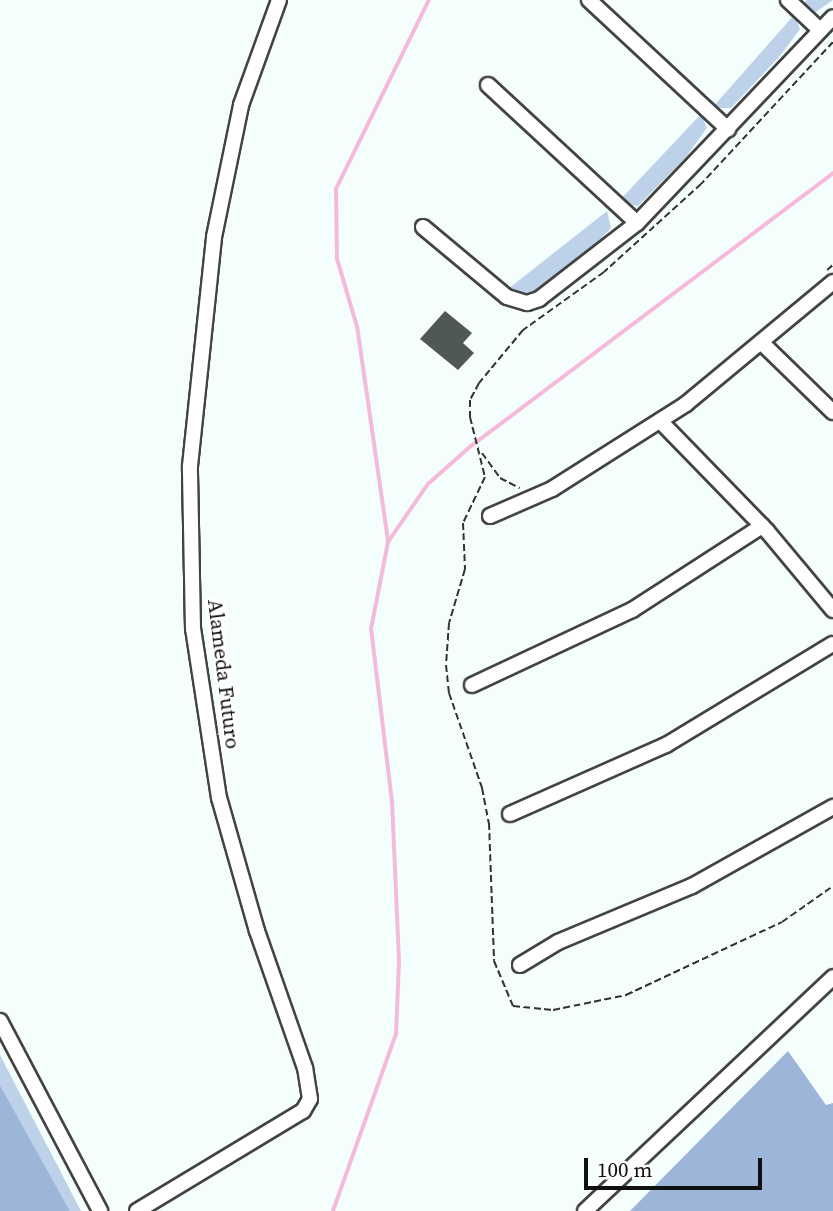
<!DOCTYPE html>
<style>
body{margin:0}
#map{position:relative;width:833px;height:1211px;overflow:hidden;background:#f4fffd;font-family:"Source Serif 4",serif}
div>[style]{position:absolute}
[style*='--x']{left:calc(var(--x)*1px);top:calc(var(--y)*1px);width:calc(var(--w)*1px);rotate:calc(var(--a)*1deg)}
.green>*{inset:0;background:#bdd2e9}
.forest>*{inset:0;background:#9db5d9}
.stream>*{height:3.5px;margin:-1.75px;padding:0 1.75px;transform-origin:1.75px;border-radius:1.75px;background:#f5badb}
.building>*{inset:0;background:#4d5952}
.path>*{height:2px;margin-top:-1px;transform-origin:0;background:repeating-linear-gradient(90deg,#323232 0 7px,transparent 0 10.5px)}
.roads{filter:drop-shadow(2px 0 #434343) drop-shadow(-2px 0 #434343) drop-shadow(0 2px #434343) drop-shadow(0 -2px #434343)}
.minor>*{height:14px;margin:-7px;padding:0 7px;transform-origin:7px;border-radius:7px;background:#fff}
span{translate:-50% -50%;white-space:nowrap;text-align:center;line-height:1.15;-webkit-text-stroke:7px #fff;paint-order:stroke}
.street-label{font-size:21px;color:#101010}
.scale{position:absolute;left:584px;top:1158px;width:178px;height:32px;box-sizing:border-box;border:4px solid #101010;border-top:0;padding-left:9px;font-size:21px;line-height:24px;white-space:nowrap;color:#101010;-webkit-text-stroke:5px #fff;paint-order:stroke}
</style>
<div id="map">
<div class="green">
<i style="clip-path:polygon(807px 0,833px 0,816px 12px,803px 4px)"></i>
<i style="clip-path:polygon(794px 15px,800px 29px,780px 56px,731px 108px,712px 108px)"></i>
<i style="clip-path:polygon(701px 114px,707px 128px,686px 157px,638px 206px,618px 202px)"></i>
<i style="clip-path:polygon(607px 211px,611px 228px,595px 245px,534px 291px,519px 295px,508px 289px)"></i>
<i style="clip-path:polygon(0 1055px,81px 1211px,70px 1211px,0 1085px)"></i>
</div>
<div class="forest">
<i style="clip-path:polygon(788px 1051px,826px 1105px,833px 1103px,833px 1211px,630px 1211px)"></i>
<i style="clip-path:polygon(0 1085px,70px 1211px,0 1211px)"></i>
</div>
<div class="stream">
<i style="--x:388;--y:541;--w:216;--a:-98.2"></i>
<i style="--x:357;--y:327;--w:71;--a:-106.4"></i>
<i style="--x:337;--y:259;--w:70;--a:-90.8"></i>
<i style="--x:336;--y:189;--w:211;--a:-63.8"></i>
<i style="--x:333;--y:1211;--w:188;--a:-70.4"></i>
<i style="--x:396;--y:1034;--w:73;--a:-87.6"></i>
<i style="--x:399;--y:961;--w:159;--a:-92.5"></i>
<i style="--x:392;--y:802;--w:174;--a:-96.9"></i>
<i style="--x:371;--y:629;--w:89;--a:-78.9"></i>
<i style="--x:388;--y:542;--w:70;--a:-55.4"></i>
<i style="--x:428;--y:484;--w:56;--a:-41.4"></i>
<i style="--x:470;--y:447;--w:455;--a:-37"></i>
</div>
<div class="building">
<i style="clip-path:polygon(445px 311px,472px 333px,463px 343px,474px 353px,458px 370px,420px 339px)"></i>
</div>
<div class="path">
<i style="--x:833;--y:42;--w:194;--a:132.9"></i>
<i style="--x:701;--y:184;--w:131;--a:137.8"></i>
<i style="--x:604;--y:272;--w:100;--a:144.4"></i>
<i style="--x:523;--y:330;--w:69;--a:129.7"></i>
<i style="--x:479;--y:383;--w:19;--a:118"></i>
<i style="--x:470;--y:400;--w:17;--a:90"></i>
<i style="--x:470;--y:417;--w:62;--a:76"></i>
<i style="--x:485;--y:477;--w:51;--a:115.6"></i>
<i style="--x:463;--y:523;--w:46;--a:87.5"></i>
<i style="--x:465;--y:569;--w:56;--a:106.5"></i>
<i style="--x:449;--y:623;--w:42;--a:94.1"></i>
<i style="--x:446;--y:665;--w:28;--a:84"></i>
<i style="--x:449;--y:693;--w:101;--a:70.8"></i>
<i style="--x:482;--y:788;--w:36;--a:79"></i>
<i style="--x:489;--y:823;--w:138;--a:87.9"></i>
<i style="--x:494;--y:961;--w:49;--a:67.1"></i>
<i style="--x:513;--y:1006;--w:40;--a:5.7"></i>
<i style="--x:553;--y:1010;--w:75;--a:-11.6"></i>
<i style="--x:626;--y:995;--w:172;--a:-25.1"></i>
<i style="--x:782;--y:922;--w:62;--a:-35.2"></i>
<i style="--x:827;--y:270;--w:8;--a:-40"></i>
<i style="--x:482;--y:453;--w:31;--a:54"></i>
<i style="--x:500;--y:478;--w:22;--a:27"></i>
</div>
<div class="roads">
<div class="minor">
<i style="--x:589;--y:0;--w:190;--a:42.9"></i>
<i style="--x:788;--y:0;--w:44;--a:43.2"></i>
<i style="--x:488;--y:85;--w:203;--a:42.8"></i>
<i style="--x:423;--y:227;--w:109;--a:39.8"></i>
<i style="--x:507;--y:297;--w:21;--a:17"></i>
<i style="--x:527;--y:303;--w:13;--a:-18"></i>
<i style="--x:539;--y:299;--w:124;--a:-37.8"></i>
<i style="--x:637;--y:223;--w:284;--a:-46.4"></i>
<i style="--x:762;--y:343;--w:99;--a:44.2"></i>
<i style="--x:660;--y:421;--w:153;--a:45.8"></i>
<i style="--x:767;--y:531;--w:103;--a:50.1"></i>
<i style="--x:490;--y:516;--w:68;--a:-23.5"></i>
<i style="--x:552;--y:489;--w:159;--a:-32.4"></i>
<i style="--x:686;--y:404;--w:191;--a:-39.7"></i>
<i style="--x:472;--y:685;--w:177;--a:-25.1"></i>
<i style="--x:632;--y:610;--w:155;--a:-32.9"></i>
<i style="--x:510;--y:814;--w:171;--a:-23.9"></i>
<i style="--x:666;--y:745;--w:195;--a:-31.2"></i>
<i style="--x:520;--y:965;--w:44;--a:-31.2"></i>
<i style="--x:558;--y:942;--w:145;--a:-22.7"></i>
<i style="--x:692;--y:886;--w:162;--a:-29.3"></i>
<i style="--x:0;--y:1021;--w:215;--a:62.2"></i>
<i style="--x:137;--y:1211;--w:194;--a:-31.1"></i>
<i style="--x:303;--y:1111;--w:14;--a:-60"></i>
<i style="--x:310;--y:1099;--w:31;--a:-99"></i>
<i style="--x:305;--y:1068;--w:145;--a:-109.3"></i>
<i style="--x:257;--y:931;--w:138;--a:-105.9"></i>
<i style="--x:219;--y:798;--w:171;--a:-98.7"></i>
<i style="--x:193;--y:629;--w:163;--a:-91.1"></i>
<i style="--x:190;--y:466;--w:230;--a:-84"></i>
<i style="--x:214;--y:237;--w:135;--a:-78.4"></i>
<i style="--x:241;--y:105;--w:112;--a:-70.1"></i>
<i style="--x:585;--y:1211;--w:341;--a:-43.3"></i>
</div>
</div>
<div class="street-label">
<span style="left:224px;top:674px;rotate:83deg">Alameda Futuro</span>
</div>
<div class="scale">100 m</div>
</div>
